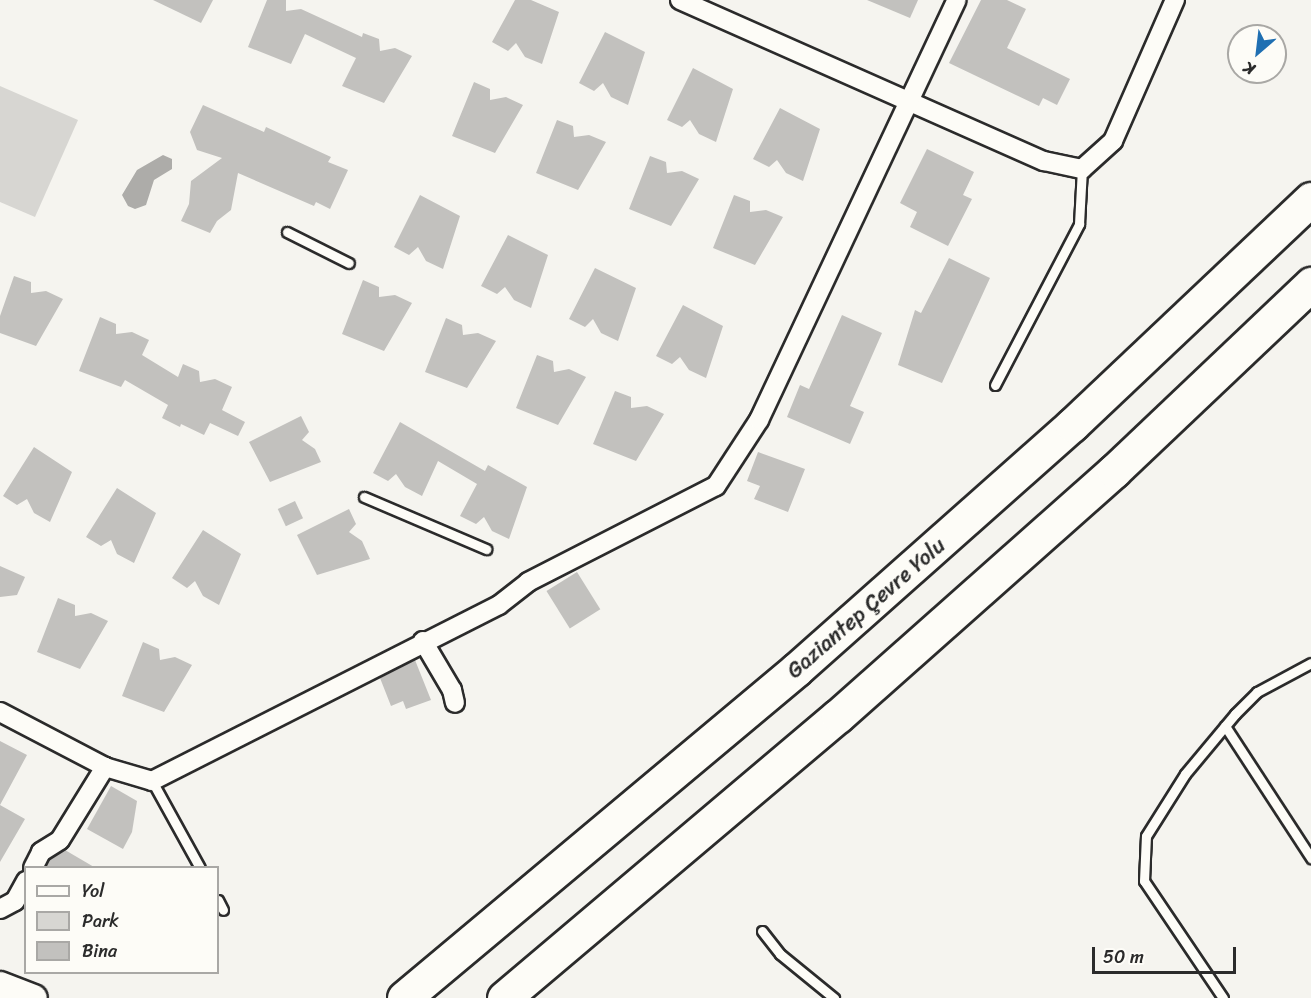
<!DOCTYPE html>
<meta charset="utf-8">
<style>
body{margin:0}
#map{position:relative;width:1311px;height:998px;overflow:hidden;background:#f5f4ef;font-family:Sriracha,sans-serif}
div>[style]{position:absolute}
[style*='--x']{left:calc(var(--x)*1px);top:calc(var(--y)*1px);width:calc(var(--w)*1px);rotate:calc(var(--a)*1deg)}
.green>*{inset:0;background:#d7d6d2}
.water>*{inset:0;background:#adaca9}
.building>*{inset:0;background:#c2c1be;transform-origin:0 0}
.roads{filter:drop-shadow(2px 0 #2b2b2b) drop-shadow(-2px 0 #2b2b2b) drop-shadow(0 2px #2b2b2b) drop-shadow(0 -2px #2b2b2b)}
.lane>*{height:9px;margin:-4.5px;padding:0 4.5px;transform-origin:4.5px;border-radius:4.5px;background:#fdfcf7}
.street>*{height:18px;margin:-9px;padding:0 9px;transform-origin:9px;border-radius:9px;background:#fdfcf7}
.secondary>*{height:26px;margin:-13px;padding:0 13px;transform-origin:13px;border-radius:13px;background:#fdfcf7}
.highway>*{height:33px;margin:-16.5px;padding:0 16.5px;transform-origin:16.5px;border-radius:16.5px;background:#fdfcf7}
span{translate:-50% -50%;white-space:nowrap;text-align:center;line-height:1.15;-webkit-text-stroke:4.5px #fdfcf7;paint-order:stroke}
.street-label{font-size:22px;color:#2b2b2b}
.legend{position:absolute;left:24px;top:866px;width:195px;height:108px;box-sizing:border-box;background:#fdfcf7;border:2px solid #a9a8a5;margin:0;padding:8px 10px;list-style:none;font-size:18px;color:#2b2b2b}
.legend li{display:flex;align-items:center;gap:12px;height:30px}
.legend b{width:30px;border:2px solid #a9a8a5}
.north{position:absolute;left:1227px;top:24px;width:60px;height:60px;box-sizing:border-box;background:#fdfcf7;border:2px solid #a9a8a5;border-radius:50%;rotate:208deg;font-size:16px;font-weight:700;line-height:24px;text-align:center;color:#2b2b2b}
.north::after{content:'';display:block;margin:auto;width:21px;height:27px;background:#1f6fb2;clip-path:polygon(50% 0,100% 100%,50% 72%,0 100%)}
.scale{position:absolute;left:1092px;top:947px;width:144px;height:27px;box-sizing:border-box;border:3px solid #2b2b2b;border-top:0;padding-left:8px;font-size:18px;line-height:21px;white-space:nowrap;color:#2b2b2b;-webkit-text-stroke:4px #fdfcf7;paint-order:stroke}
</style>
<div id="map">
<div class="green">
<i style="clip-path:polygon(0 86px,78px 120px,35px 217px,0 202px)"></i>
</div>
<div class="water">
<i style="clip-path:polygon(163px 155px,172px 159px,172px 169px,154px 180px,146px 205px,135px 209px,128px 206px,122px 195px,137px 170px)"></i>
</div>
<div class="building">
<i style="clip-path:polygon(153px 0,213px 0,201px 23px)"></i>
<i style="clip-path:polygon(267px 0,286px 0,286px 11px,301px 9px,362px 37px,363px 33px,379px 39px,380px 51px,395px 48px,412px 56px,384px 103px,342px 86px,356px 58px,305px 34px,291px 64px,248px 47px)"></i>
<i style="clip-path:polygon(515px 0,531px 0,559px 12px,542px 64px,525px 57px,516px 43px,508px 51px,492px 42px)"></i>
<i style="clip-path:polygon(867px 0,918px 0,910px 18px)"></i>
<i style="clip-path:polygon(981px 0,1007px 0,1026px 9px,1007px 48px,1070px 79px,1057px 105px,1043px 98px,1039px 106px,949px 63px)"></i>
<i style="clip-path:polygon(605px 32px,645px 52px,628px 105px,611px 97px,603px 83px,594px 91px,579px 83px)"></i>
<i style="clip-path:polygon(693px 68px,733px 89px,716px 142px,699px 134px,690px 120px,682px 127px,667px 120px)"></i>
<i style="clip-path:polygon(474px 82px,490px 89px,490px 100px,506px 97px,523px 105px,495px 153px,452px 136px)"></i>
<i style="clip-path:polygon(203px 105px,264px 132px,266px 127px,331px 157px,328px 162px,348px 170px,330px 209px,316px 202px,314px 206px,238px 173px,231px 210px,217px 221px,210px 233px,181px 221px,189px 204px,191px 181px,222px 158px,197px 150px,190px 132px)"></i>
<i style="clip-path:polygon(780px 108px,820px 129px,803px 181px,786px 173px,777px 160px,769px 167px,753px 159px)"></i>
<i style="clip-path:polygon(557px 120px,573px 126px,574px 137px,589px 135px,606px 142px,578px 190px,536px 173px)"></i>
<i style="clip-path:polygon(927px 149px,974px 172px,963px 195px,972px 199px,948px 246px,910px 227px,917px 212px,900px 203px)"></i>
<i style="clip-path:polygon(650px 156px,666px 162px,667px 173px,682px 171px,699px 179px,671px 226px,629px 209px)"></i>
<i style="clip-path:polygon(420px 195px,460px 216px,443px 269px,426px 261px,418px 247px,409px 255px,394px 247px)"></i>
<i style="clip-path:polygon(734px 195px,750px 201px,750px 212px,766px 210px,783px 217px,755px 265px,713px 248px)"></i>
<i style="clip-path:polygon(508px 235px,548px 255px,531px 308px,514px 300px,505px 287px,497px 294px,481px 286px)"></i>
<i style="clip-path:polygon(949px 258px,990px 278px,942px 383px,898px 365px,915px 310px,921px 313px)"></i>
<i style="clip-path:polygon(595px 268px,636px 288px,618px 341px,601px 333px,593px 319px,585px 327px,569px 319px)"></i>
<i style="clip-path:polygon(14px 276px,31px 282px,31px 293px,46px 291px,63px 299px,36px 346px,0 333px,0 316px)"></i>
<i style="clip-path:polygon(363px 280px,379px 287px,379px 297px,395px 295px,412px 303px,384px 351px,342px 334px)"></i>
<i style="clip-path:polygon(683px 305px,723px 326px,706px 378px,689px 370px,680px 357px,672px 364px,656px 356px)"></i>
<i style="clip-path:polygon(842px 315px,882px 333px,850px 406px,864px 412px,850px 444px,787px 417px,800px 385px,809px 389px)"></i>
<i style="clip-path:polygon(100px 317px,116px 324px,116px 334px,132px 332px,149px 340px,142px 355px,178px 377px,183px 364px,199px 371px,200px 382px,215px 379px,232px 387px,222px 410px,245px 422px,238px 436px,210px 423px,204px 435px,181px 424px,180px 427px,162px 418px,168px 405px,125px 380px,121px 387px,79px 371px)"></i>
<i style="clip-path:polygon(446px 318px,462px 325px,463px 335px,478px 333px,496px 341px,467px 388px,425px 372px)"></i>
<i style="clip-path:polygon(537px 355px,553px 361px,554px 372px,569px 369px,586px 377px,558px 425px,516px 408px)"></i>
<i style="clip-path:polygon(615px 391px,631px 397px,631px 408px,647px 406px,664px 414px,636px 461px,593px 444px)"></i>
<i style="clip-path:polygon(301px 416px,309px 432px,302px 440px,315px 449px,321px 462px,270px 482px,249px 442px)"></i>
<i style="clip-path:polygon(400px 422px,485px 471px,488px 465px,527px 487px,509px 539px,492px 531px,484px 517px,476px 524px,460px 516px,477px 484px,438px 461px,422px 496px,405px 487px,396px 474px,388px 481px,373px 473px)"></i>
<i style="clip-path:polygon(34px 447px,72px 472px,50px 522px,34px 513px,27px 499px,17px 505px,3px 496px)"></i>
<i style="clip-path:polygon(758px 452px,805px 469px,788px 512px,754px 499px,760px 486px,747px 481px)"></i>
<i style="clip-path:polygon(117px 488px,156px 513px,134px 563px,117px 554px,111px 540px,101px 546px,86px 537px)"></i>
<i style="left:295px;top:501px;width:19px;height:19px;rotate:65deg"></i>
<i style="clip-path:polygon(349px 509px,356px 524px,349px 532px,362px 541px,370px 559px,317px 575px,297px 535px)"></i>
<i style="clip-path:polygon(203px 530px,241px 554px,219px 605px,203px 596px,195px 581px,187px 588px,172px 578px)"></i>
<i style="clip-path:polygon(0 566px,25px 577px,17px 595px,0 597px)"></i>
<i style="left:577px;top:572px;width:44px;height:36px;rotate:58deg"></i>
<i style="clip-path:polygon(58px 598px,75px 605px,75px 616px,91px 613px,108px 621px,80px 669px,37px 652px)"></i>
<i style="clip-path:polygon(143px 642px,159px 649px,160px 660px,175px 657px,192px 665px,164px 712px,122px 696px)"></i>
<i style="clip-path:polygon(415px 660px,431px 700px,406px 709px,403px 701px,391px 706px,380px 678px)"></i>
<i style="clip-path:polygon(0 741px,27px 755px,0 805px,25px 819px,0 862px)"></i>
<i style="clip-path:polygon(111px 786px,137px 801px,132px 832px,123px 849px,87px 829px)"></i>
<i style="clip-path:polygon(65px 850px,94px 867px,46px 867px,50px 860px)"></i>
</div>
<div class="roads">
<div class="lane">
<i style="--x:287;--y:232;--w:69;--a:26.6"></i>
<i style="--x:995;--y:385;--w:182;--a:-62.4"></i>
<i style="--x:1079;--y:224;--w:55;--a:-86.9"></i>
<i style="--x:364;--y:497;--w:133;--a:23.1"></i>
<i style="--x:1225;--y:726;--w:158;--a:56.9"></i>
<i style="--x:152;--y:781;--w:99;--a:61.1"></i>
<i style="--x:218;--y:900;--w:11;--a:63"></i>
<i style="--x:762;--y:931;--w:29;--a:52"></i>
<i style="--x:780;--y:954;--w:70;--a:39.2"></i>
<i style="--x:1223;--y:998;--w:141;--a:-124"></i>
<i style="--x:1144;--y:881;--w:45;--a:-87.5"></i>
<i style="--x:1146;--y:836;--w:73;--a:-57.8"></i>
<i style="--x:1185;--y:774;--w:78;--a:-50.2"></i>
<i style="--x:1235;--y:714;--w:31;--a:-45"></i>
<i style="--x:1257;--y:692;--w:61;--a:-28.2"></i>
</div>
<div class="street">
<i style="--x:680;--y:0;--w:398;--a:23.9"></i>
<i style="--x:1044;--y:161;--w:39;--a:12"></i>
<i style="--x:1082;--y:169;--w:42;--a:-42.1"></i>
<i style="--x:1113;--y:141;--w:154;--a:-66.3"></i>
<i style="--x:423;--y:641;--w:57;--a:59.4"></i>
<i style="--x:452;--y:690;--w:13;--a:77"></i>
<i style="--x:0;--y:712;--w:119;--a:27.6"></i>
<i style="--x:105;--y:767;--w:49;--a:16.6"></i>
<i style="--x:152;--y:781;--w:389;--a:-26.9"></i>
<i style="--x:499;--y:605;--w:37;--a:-38"></i>
<i style="--x:528;--y:582;--w:211;--a:-27.1"></i>
<i style="--x:716;--y:486;--w:79;--a:-56.9"></i>
<i style="--x:759;--y:420;--w:464;--a:-64.8"></i>
<i style="--x:33;--y:868;--w:18;--a:-63"></i>
<i style="--x:41;--y:852;--w:22;--a:-32"></i>
<i style="--x:60;--y:840;--w:86;--a:-58.3"></i>
<i style="--x:0;--y:909;--w:17;--a:-28"></i>
<i style="--x:15;--y:901;--w:23;--a:-61"></i>
</div>
<div class="secondary">
<i style="--x:0;--y:985;--w:36;--a:21"></i>
</div>
<div class="highway">
<i style="--x:404;--y:998;--w:513;--a:-39.93"></i>
<i style="--x:797;--y:669;--w:368;--a:-41.6"></i>
<i style="--x:1072;--y:425;--w:329;--a:-43.4"></i>
<i style="--x:504;--y:998;--w:437;--a:-40.2"></i>
<i style="--x:838;--y:716;--w:369;--a:-41.6"></i>
<i style="--x:1114;--y:471;--w:272;--a:-43.5"></i>
</div>
</div>
<div class="street-label">
<span style="left:866px;top:608px;rotate:-41deg">Gaziantep Çevre Yolu</span>
</div>
<ul class="legend">
<li><b style="height:8px;background:#fdfcf7"></b>Yol</li>
<li><b style="height:16px;background:#d7d6d2"></b>Park</li>
<li><b style="height:16px;background:#c2c1be"></b>Bina</li>
</ul>
<div class="north">K</div>
<div class="scale">50 m</div>
</div>
